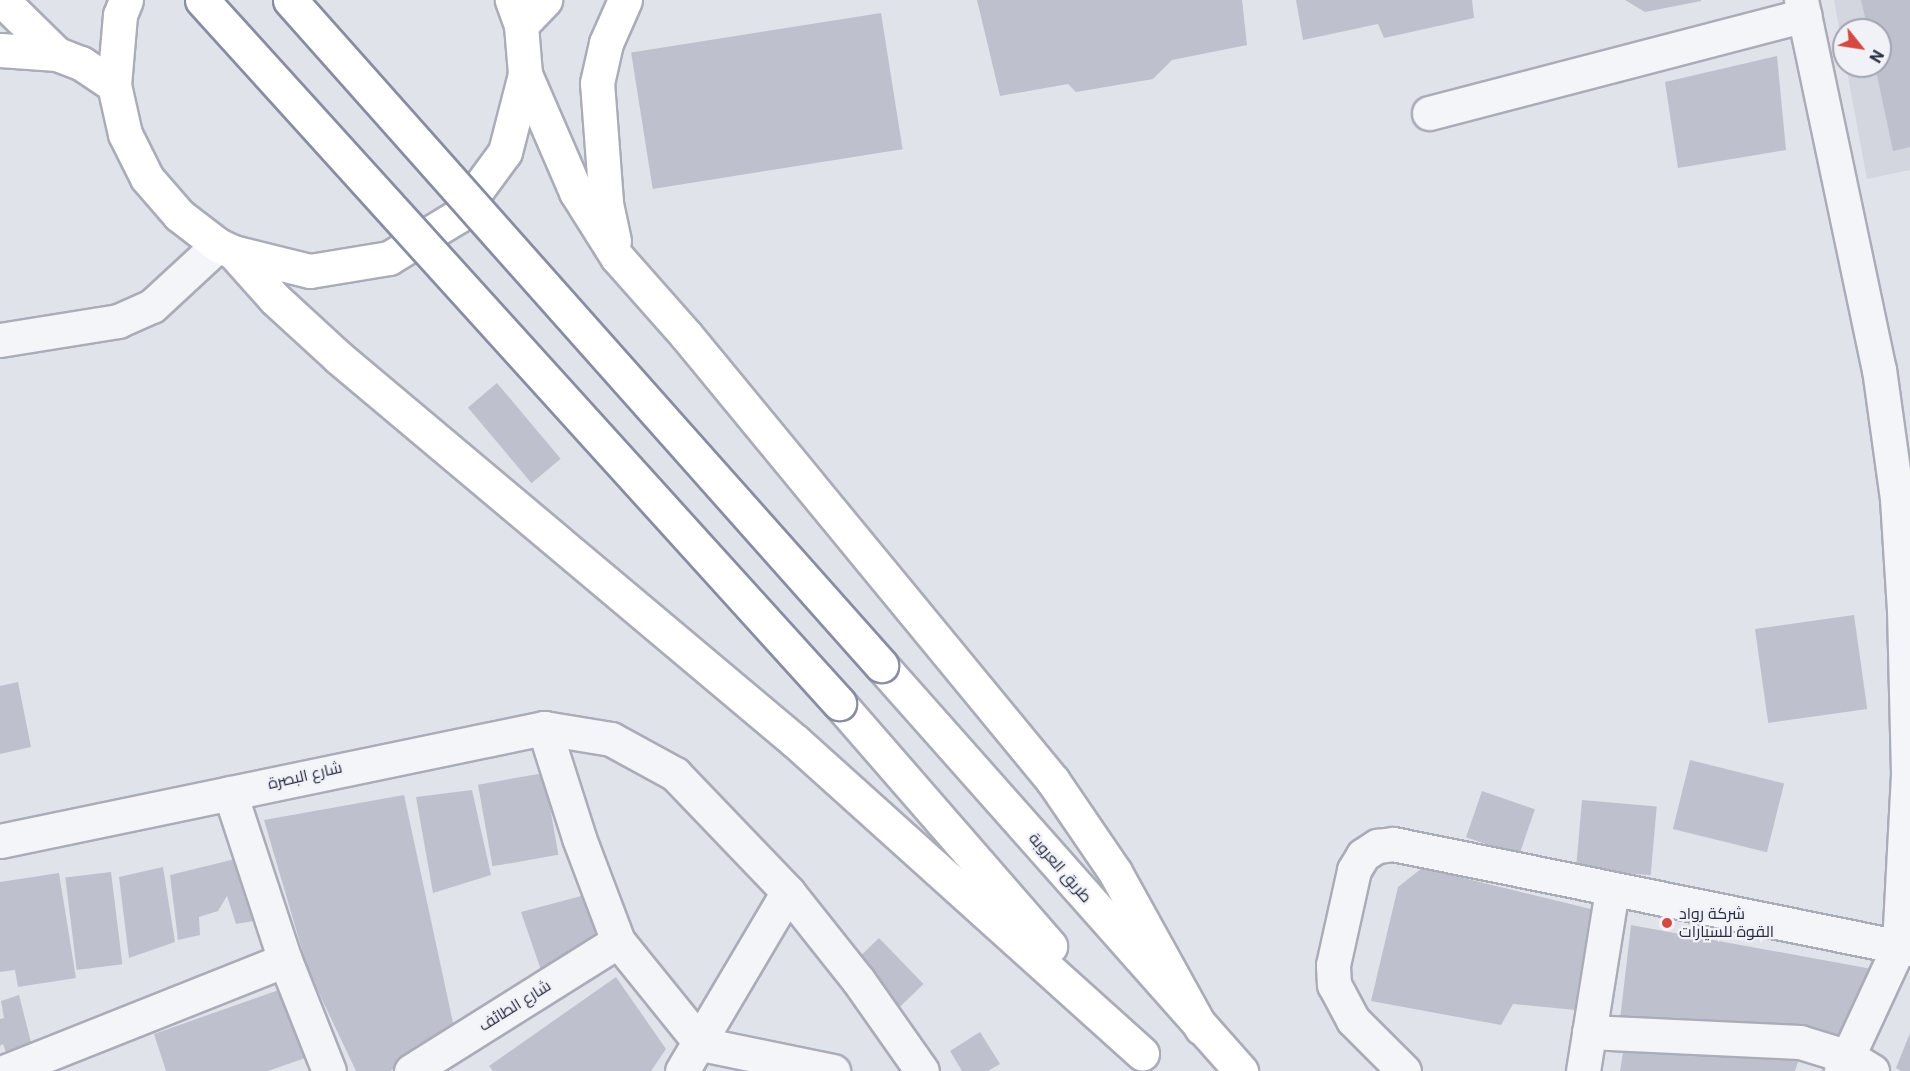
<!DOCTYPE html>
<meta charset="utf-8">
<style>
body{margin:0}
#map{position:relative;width:1910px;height:1071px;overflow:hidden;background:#e1e3ea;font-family:Roboto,Cairo,sans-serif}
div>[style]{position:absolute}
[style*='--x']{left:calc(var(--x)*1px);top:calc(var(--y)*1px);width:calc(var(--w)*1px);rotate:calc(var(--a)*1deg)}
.built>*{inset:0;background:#d3d5df}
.building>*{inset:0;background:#bec1cd;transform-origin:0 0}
.roads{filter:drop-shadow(2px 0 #aaacb8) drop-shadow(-2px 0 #aaacb8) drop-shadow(0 2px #aaacb8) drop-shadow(0 -2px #aaacb8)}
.minor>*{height:33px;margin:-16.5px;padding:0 16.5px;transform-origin:16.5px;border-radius:16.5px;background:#f4f5f8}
.major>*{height:33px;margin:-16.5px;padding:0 16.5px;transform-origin:16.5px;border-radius:16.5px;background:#fff}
.highway>*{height:33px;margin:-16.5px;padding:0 16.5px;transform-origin:16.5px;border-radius:16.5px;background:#fff}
.bridges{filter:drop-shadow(2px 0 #888da2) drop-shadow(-2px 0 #888da2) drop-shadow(0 2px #888da2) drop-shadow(0 -2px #888da2)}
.highway-bridge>*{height:33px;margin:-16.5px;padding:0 16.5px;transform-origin:16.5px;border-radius:16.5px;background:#fff}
.dots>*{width:16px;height:16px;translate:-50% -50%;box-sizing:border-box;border:3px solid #f1f2f8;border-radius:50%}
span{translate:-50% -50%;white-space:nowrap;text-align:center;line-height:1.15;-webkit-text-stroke:4.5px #f1f2f8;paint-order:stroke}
.street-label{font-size:16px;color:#292d43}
.poi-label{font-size:16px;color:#292d43}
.left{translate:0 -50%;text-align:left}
.north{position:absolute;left:1832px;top:18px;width:60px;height:60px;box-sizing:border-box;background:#f1f2f8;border:2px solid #a1a3b0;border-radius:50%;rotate:120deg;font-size:16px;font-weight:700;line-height:24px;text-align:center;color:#292d43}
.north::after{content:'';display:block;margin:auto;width:21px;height:27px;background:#d44a42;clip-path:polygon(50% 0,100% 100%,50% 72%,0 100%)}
</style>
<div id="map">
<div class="built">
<i style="clip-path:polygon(1834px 0,1910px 0,1910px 170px,1867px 179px,1846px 66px,1880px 66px,1880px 30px,1844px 30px,1844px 56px)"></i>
</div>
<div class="building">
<i style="clip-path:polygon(977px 0,1242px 0,1247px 45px,1172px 60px,1153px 79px,1076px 92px,1068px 84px,1000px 96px)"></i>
<i style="clip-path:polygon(1296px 0,1472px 0,1474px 18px,1384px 38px,1378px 24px,1303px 40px)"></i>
<i style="clip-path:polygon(1625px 0,1701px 0,1701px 1px,1645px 12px)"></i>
<i style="clip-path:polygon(1861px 0,1910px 0,1910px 147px,1893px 151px,1875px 66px,1880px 66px,1880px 30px,1868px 30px)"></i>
<i style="left:881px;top:13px;width:138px;height:253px;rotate:81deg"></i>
<i style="clip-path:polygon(1777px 56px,1786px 150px,1678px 168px,1665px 82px)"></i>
<i style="left:497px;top:383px;width:99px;height:38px;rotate:50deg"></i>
<i style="left:1854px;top:615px;width:95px;height:100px;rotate:82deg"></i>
<i style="clip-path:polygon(18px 682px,31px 747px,0 754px,0 686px)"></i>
<i style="left:1690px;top:760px;width:97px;height:71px;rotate:14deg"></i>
<i style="left:544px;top:773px;width:83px;height:67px;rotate:80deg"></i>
<i style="clip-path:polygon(472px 790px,491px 875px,433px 893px,416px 797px)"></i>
<i style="left:1482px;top:791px;width:56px;height:49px;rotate:19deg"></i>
<i style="clip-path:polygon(404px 795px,455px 1032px,390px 1071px,356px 1071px,308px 970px,264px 820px)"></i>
<i style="left:1582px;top:800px;width:75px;height:69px;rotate:5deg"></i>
<i style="clip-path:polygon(235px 859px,254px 921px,236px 924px,227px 896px,218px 911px,199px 917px,200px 935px,178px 940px,170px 875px)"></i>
<i style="clip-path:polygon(163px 867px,175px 942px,129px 958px,119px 877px)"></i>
<i style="clip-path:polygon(1422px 868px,1595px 910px,1586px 1011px,1513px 1004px,1501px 1025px,1371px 1001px,1398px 887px)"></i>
<i style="left:111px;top:872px;width:93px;height:46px;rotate:83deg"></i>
<i style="clip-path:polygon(59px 873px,76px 978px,18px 987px,15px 970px,0 972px,0 882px)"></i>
<i style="clip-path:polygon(585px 895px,604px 943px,544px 979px,521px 912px)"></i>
<i style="clip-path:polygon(1631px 925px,1872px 969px,1842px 1045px,1620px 1020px)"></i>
<i style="left:879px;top:938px;width:64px;height:33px;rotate:46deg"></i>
<i style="clip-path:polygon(616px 977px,666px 1049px,651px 1071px,493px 1071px,489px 1066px)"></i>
<i style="clip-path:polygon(287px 987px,311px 1056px,268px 1071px,166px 1071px,154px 1034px)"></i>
<i style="clip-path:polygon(19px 995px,34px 1054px,10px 1063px,3px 1044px,0 1046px,0 1019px,4px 1018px,1px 1001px)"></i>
<i style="clip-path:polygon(980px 1032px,1000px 1064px,988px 1071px,962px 1071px,950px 1051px)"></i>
<i style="clip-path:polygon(1910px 1033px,1910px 1071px,1901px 1071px,1896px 1068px)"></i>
<i style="clip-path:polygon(1624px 1047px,1799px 1059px,1795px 1071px,1620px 1071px)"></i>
</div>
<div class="roads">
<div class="minor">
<i style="--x:1801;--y:0;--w:377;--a:78.1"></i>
<i style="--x:1879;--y:369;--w:131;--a:82.1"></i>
<i style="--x:1897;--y:499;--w:111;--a:86.4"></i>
<i style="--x:1904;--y:610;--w:164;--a:88.6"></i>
<i style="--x:1908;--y:774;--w:172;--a:93"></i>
<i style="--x:1899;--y:946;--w:138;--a:114.9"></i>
<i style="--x:1429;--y:113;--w:388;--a:-14.6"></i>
<i style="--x:0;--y:340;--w:120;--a:-9.1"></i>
<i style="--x:118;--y:321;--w:37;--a:-24"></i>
<i style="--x:152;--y:306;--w:90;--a:-42.7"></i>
<i style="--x:544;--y:728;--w:115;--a:72.3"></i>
<i style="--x:579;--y:838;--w:110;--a:69.3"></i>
<i style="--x:618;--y:941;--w:132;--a:51.1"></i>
<i style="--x:701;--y:1044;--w:135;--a:11.6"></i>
<i style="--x:230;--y:793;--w:176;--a:71.8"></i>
<i style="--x:285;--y:960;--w:119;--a:68.4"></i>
<i style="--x:0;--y:841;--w:556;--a:-11.73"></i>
<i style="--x:544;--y:728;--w:68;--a:9.3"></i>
<i style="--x:611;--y:739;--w:73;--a:28.7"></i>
<i style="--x:675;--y:774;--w:163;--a:46.2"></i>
<i style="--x:788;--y:892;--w:112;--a:51.5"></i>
<i style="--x:858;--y:980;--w:111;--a:54.9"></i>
<i style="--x:1589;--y:1032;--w:211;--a:2.7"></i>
<i style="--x:1800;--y:1042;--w:51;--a:17"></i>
<i style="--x:1849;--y:1057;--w:27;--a:31"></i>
<i style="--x:6;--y:1071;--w:300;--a:-21.7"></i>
<i style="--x:411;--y:1071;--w:244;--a:-32.1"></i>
<i style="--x:682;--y:1071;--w:208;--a:-59.4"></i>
<i style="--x:1404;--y:1071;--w:72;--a:-135"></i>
<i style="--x:1353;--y:1020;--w:40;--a:-118"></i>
<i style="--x:1334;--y:985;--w:20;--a:-93"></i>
<i style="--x:1333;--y:965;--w:97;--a:-77.5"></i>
<i style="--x:1354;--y:870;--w:17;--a:-59"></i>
<i style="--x:1363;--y:855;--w:17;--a:-33"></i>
<i style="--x:1377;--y:846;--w:16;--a:-7"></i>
<i style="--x:1393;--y:844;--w:528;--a:11.48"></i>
<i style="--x:1583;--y:1071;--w:183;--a:-80.9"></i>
</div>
<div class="major">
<i style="--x:126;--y:0;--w:16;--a:112"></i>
<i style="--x:120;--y:15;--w:70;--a:94.9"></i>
<i style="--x:114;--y:85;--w:50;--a:77.3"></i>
<i style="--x:125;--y:134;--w:49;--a:63.4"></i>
<i style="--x:147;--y:178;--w:49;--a:49.1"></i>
<i style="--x:179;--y:215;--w:49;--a:37.6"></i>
<i style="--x:218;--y:245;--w:17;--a:25"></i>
<i style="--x:233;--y:252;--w:79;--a:13.9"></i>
<i style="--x:310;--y:271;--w:80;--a:-9.3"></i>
<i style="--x:389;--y:258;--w:81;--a:-31.3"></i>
<i style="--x:458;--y:216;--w:79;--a:-53.7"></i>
<i style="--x:505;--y:152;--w:81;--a:-75.6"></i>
<i style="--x:525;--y:74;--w:49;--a:-94.7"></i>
<i style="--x:521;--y:25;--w:27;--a:-110"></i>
<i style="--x:521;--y:25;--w:35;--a:-46"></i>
<i style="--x:0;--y:50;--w:57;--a:4"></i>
<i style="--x:57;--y:54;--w:26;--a:21"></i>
<i style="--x:81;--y:63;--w:40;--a:34"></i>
</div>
<div class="highway">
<i style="--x:2;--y:0;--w:77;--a:44.5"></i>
<i style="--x:525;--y:74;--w:129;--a:66.6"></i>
<i style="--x:576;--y:192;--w:77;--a:57.8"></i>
<i style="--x:617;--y:257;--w:104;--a:48.5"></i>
<i style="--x:686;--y:335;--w:578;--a:50.55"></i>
<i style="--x:1053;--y:781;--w:110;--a:55.7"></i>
<i style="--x:1115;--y:872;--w:178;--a:61.1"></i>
<i style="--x:614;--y:241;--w:40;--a:-102"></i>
<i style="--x:606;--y:202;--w:119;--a:-94.3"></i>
<i style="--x:597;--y:83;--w:41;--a:-77.3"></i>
<i style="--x:606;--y:43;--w:47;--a:-66.2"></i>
<i style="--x:233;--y:252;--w:63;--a:48.2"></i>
<i style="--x:275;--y:299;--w:86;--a:42.6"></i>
<i style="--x:338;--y:357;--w:597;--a:40.04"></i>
<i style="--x:795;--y:741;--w:467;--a:42"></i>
<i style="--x:881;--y:665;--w:543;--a:48.44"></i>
<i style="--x:839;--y:703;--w:322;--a:49"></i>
</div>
</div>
<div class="bridges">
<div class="highway-bridge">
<i style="--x:202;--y:0;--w:949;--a:47.82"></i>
<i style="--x:290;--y:0;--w:890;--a:48.37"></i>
</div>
</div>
<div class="dots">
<i style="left:1667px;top:923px;background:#d44a42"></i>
</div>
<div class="street-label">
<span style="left:305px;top:776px;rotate:-13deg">شارع البصرة</span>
<span style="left:1060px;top:868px;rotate:49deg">طريق العروبة</span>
<span style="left:515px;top:1006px;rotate:-32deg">شارع الطائف</span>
</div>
<div class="poi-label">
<span class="left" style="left:1679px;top:923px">شركة رواد<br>القوة للسيارات</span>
</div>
<div class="north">N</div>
</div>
